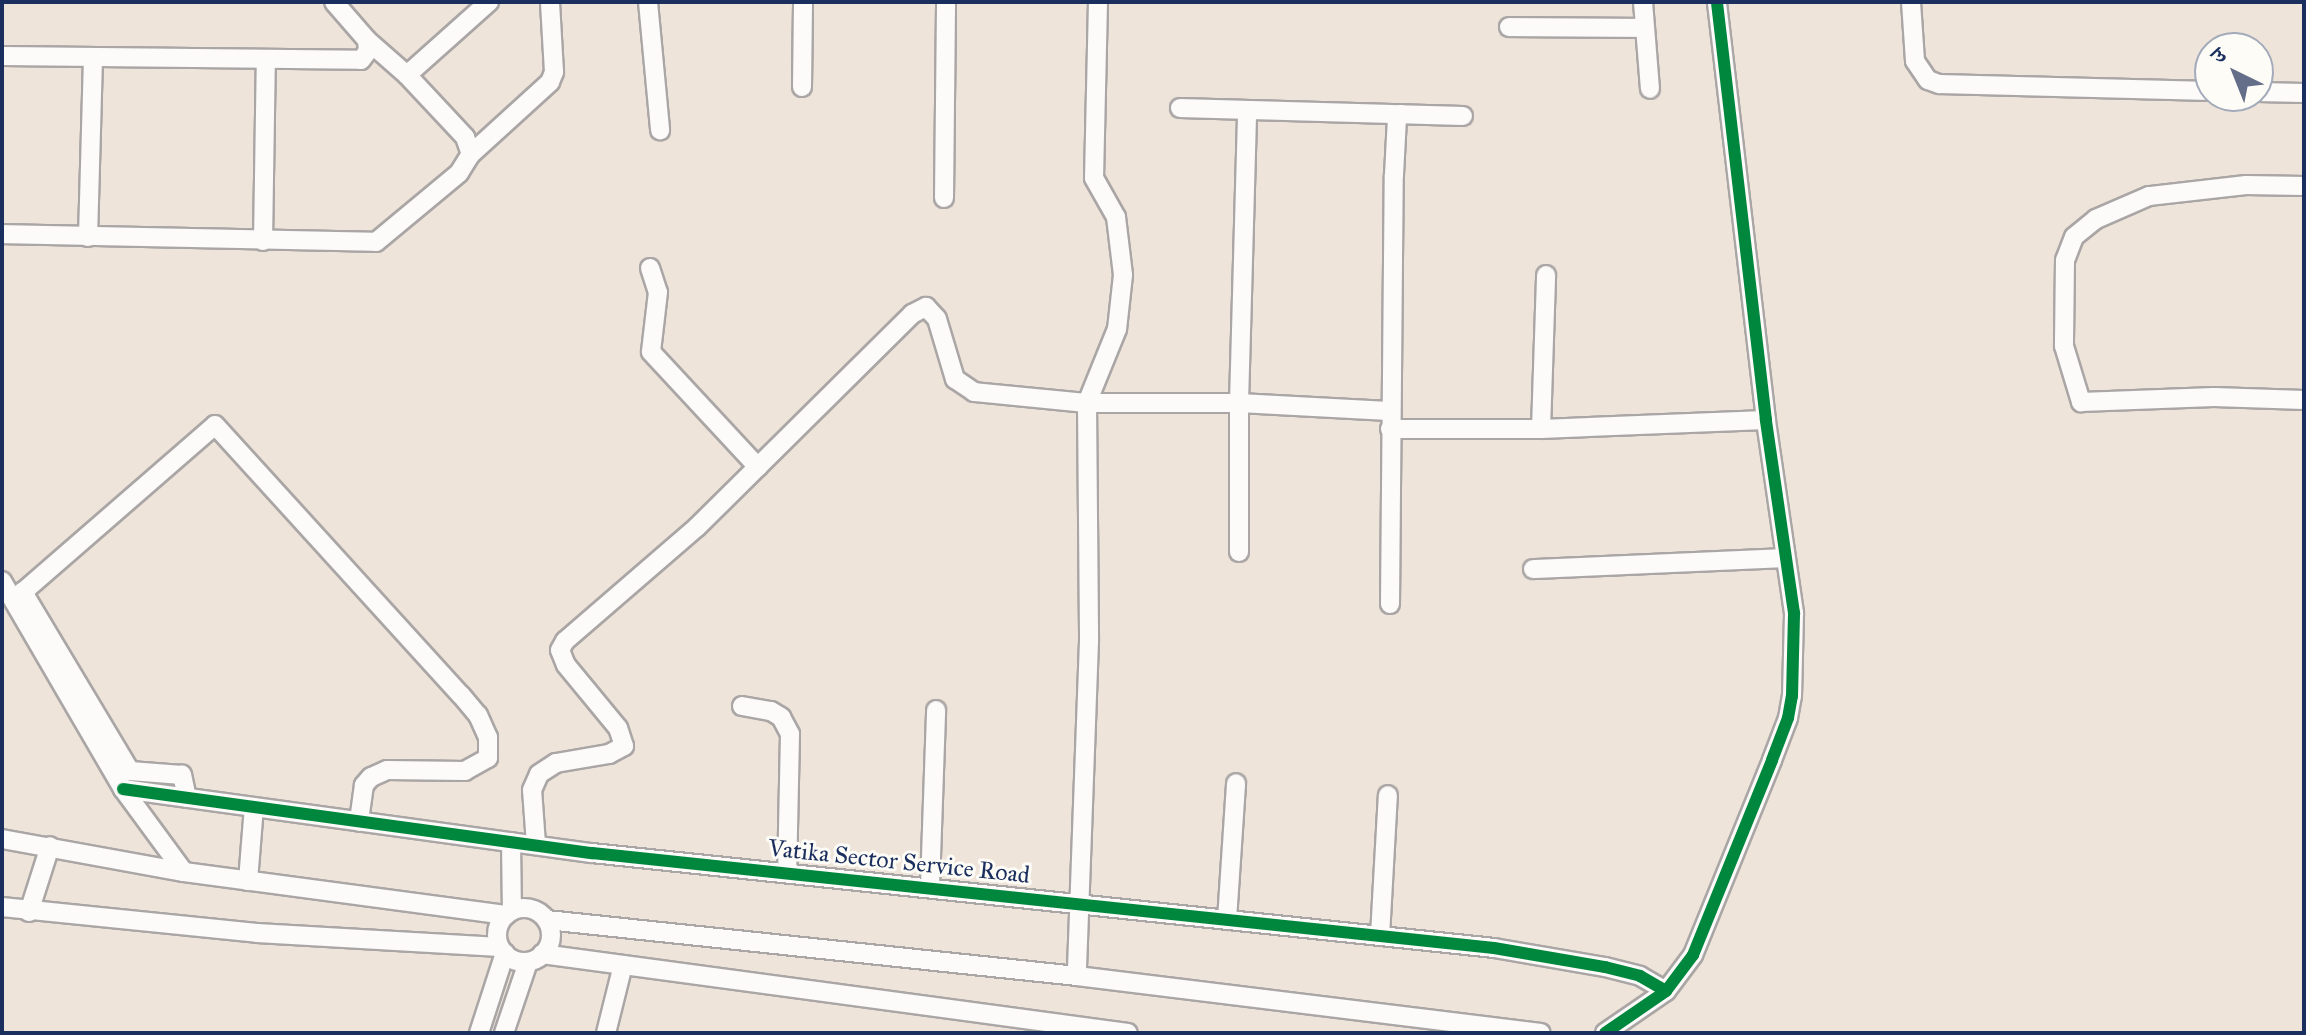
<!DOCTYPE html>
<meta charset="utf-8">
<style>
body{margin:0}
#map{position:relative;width:2306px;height:1035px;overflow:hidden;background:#eee4d9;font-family:"IM FELL Great Primer","Noto Serif Devanagari",serif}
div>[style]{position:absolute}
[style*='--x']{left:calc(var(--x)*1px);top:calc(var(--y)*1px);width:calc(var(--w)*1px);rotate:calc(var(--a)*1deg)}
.roads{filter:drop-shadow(2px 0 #aaa6a6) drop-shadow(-2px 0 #aaa6a6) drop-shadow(0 2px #aaa6a6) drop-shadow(0 -2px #aaa6a6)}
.minor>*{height:18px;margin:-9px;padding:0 9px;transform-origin:9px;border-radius:9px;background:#fcfbf9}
.minor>.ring{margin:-9px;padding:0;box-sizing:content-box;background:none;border:18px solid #fcfbf9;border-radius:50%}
.cycleway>*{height:12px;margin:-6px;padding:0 6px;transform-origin:6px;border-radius:6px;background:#00873e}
span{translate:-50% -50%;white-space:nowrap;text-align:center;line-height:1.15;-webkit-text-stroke:6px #fdfcf7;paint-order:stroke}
.street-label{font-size:24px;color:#1b2f5e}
.frame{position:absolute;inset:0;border:4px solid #1b2f5e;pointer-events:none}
.north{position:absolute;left:2194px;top:32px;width:80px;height:80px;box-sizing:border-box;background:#fdfcf7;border:2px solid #a3aaba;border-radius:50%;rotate:317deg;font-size:22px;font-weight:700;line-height:32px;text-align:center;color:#1b2f5e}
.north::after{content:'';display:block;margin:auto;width:28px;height:36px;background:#656e89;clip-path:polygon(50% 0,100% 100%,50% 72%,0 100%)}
</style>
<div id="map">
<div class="roads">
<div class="minor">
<i style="--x:648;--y:2;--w:129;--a:84.6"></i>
<i style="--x:1098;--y:2;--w:176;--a:91.3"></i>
<i style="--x:1094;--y:178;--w:45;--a:60.6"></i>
<i style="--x:1116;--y:217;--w:58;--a:83.1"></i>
<i style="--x:1123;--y:275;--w:54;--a:96.3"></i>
<i style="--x:1117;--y:329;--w:80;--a:112.1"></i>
<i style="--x:1087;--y:403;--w:152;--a:0"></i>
<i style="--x:1239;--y:403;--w:150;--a:3.1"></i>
<i style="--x:1643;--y:2;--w:87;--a:85.4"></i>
<i style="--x:1911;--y:2;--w:59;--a:86.1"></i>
<i style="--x:1915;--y:61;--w:23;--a:56"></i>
<i style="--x:1928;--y:80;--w:12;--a:20"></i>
<i style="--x:1939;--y:84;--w:271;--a:1.5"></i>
<i style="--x:1509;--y:27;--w:134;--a:0.4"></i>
<i style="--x:367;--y:40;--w:53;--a:41.2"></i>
<i style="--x:407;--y:75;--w:85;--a:46.9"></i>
<i style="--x:465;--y:137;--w:18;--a:71"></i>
<i style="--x:2;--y:56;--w:359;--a:0.6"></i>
<i style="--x:361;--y:60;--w:11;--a:-52"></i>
<i style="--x:368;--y:51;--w:11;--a:-95"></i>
<i style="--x:367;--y:40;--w:50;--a:-131"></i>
<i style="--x:407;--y:75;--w:110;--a:-41.7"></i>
<i style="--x:802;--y:87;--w:85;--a:-89.3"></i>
<i style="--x:2258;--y:92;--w:46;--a:1.2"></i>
<i style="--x:1180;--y:108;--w:283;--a:1.6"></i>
<i style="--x:2304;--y:186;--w:58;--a:-179"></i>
<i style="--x:2246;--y:185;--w:98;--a:173.5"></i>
<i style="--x:2149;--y:196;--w:58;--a:156.5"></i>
<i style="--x:2096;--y:219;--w:28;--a:141"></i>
<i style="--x:2074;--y:237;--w:25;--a:111"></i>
<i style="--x:2065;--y:260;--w:86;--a:90.7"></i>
<i style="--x:2064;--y:346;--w:59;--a:73.1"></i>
<i style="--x:2081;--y:402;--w:133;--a:-2.2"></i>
<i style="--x:2214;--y:397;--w:90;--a:1.9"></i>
<i style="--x:944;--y:198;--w:196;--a:-89.4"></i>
<i style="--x:2;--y:234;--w:374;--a:1.2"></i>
<i style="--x:376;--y:242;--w:108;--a:-39.7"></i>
<i style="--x:459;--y:173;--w:22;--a:-58"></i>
<i style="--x:471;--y:154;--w:107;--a:-42.3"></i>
<i style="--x:550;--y:82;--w:11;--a:-68"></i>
<i style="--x:554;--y:72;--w:70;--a:-93.3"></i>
<i style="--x:88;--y:237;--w:180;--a:-88.4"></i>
<i style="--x:263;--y:241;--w:181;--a:-89.1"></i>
<i style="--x:650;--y:268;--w:25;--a:72"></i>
<i style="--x:658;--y:292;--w:60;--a:96.7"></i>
<i style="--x:651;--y:352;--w:157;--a:47.1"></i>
<i style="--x:1390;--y:429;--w:151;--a:0"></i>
<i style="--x:1541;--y:429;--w:225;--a:-2.3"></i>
<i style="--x:1541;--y:429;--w:154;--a:-88.1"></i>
<i style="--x:1239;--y:552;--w:149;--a:-90"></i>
<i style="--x:1239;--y:403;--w:293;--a:-88.4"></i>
<i style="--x:1533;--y:569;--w:250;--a:-2.5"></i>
<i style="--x:2;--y:581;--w:241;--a:59.8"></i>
<i style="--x:123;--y:789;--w:103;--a:53.7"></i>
<i style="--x:1390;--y:604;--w:429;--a:-89.5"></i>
<i style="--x:1394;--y:175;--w:58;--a:-87"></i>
<i style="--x:1397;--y:117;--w:5;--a:-37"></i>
<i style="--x:742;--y:706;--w:29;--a:10"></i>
<i style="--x:771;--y:711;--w:12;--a:31"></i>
<i style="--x:781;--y:717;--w:19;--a:62"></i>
<i style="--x:790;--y:734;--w:138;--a:91.2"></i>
<i style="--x:123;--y:789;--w:473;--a:7.8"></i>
<i style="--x:592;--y:853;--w:907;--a:6.01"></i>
<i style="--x:1494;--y:948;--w:113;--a:9.7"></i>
<i style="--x:1605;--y:967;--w:36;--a:14"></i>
<i style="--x:1640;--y:976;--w:30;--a:30"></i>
<i style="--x:187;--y:798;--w:24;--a:-102"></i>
<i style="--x:182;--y:775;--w:52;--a:-175.6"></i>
<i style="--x:130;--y:771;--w:209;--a:-120.9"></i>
<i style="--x:23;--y:592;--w:254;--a:-41"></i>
<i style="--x:215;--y:425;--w:365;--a:47.7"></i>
<i style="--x:461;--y:695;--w:26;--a:50"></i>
<i style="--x:478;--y:715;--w:24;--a:66"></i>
<i style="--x:488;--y:737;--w:21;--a:90"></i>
<i style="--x:488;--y:758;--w:26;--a:151"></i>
<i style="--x:465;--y:771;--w:78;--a:-179.3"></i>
<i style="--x:387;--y:770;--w:17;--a:156"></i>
<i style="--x:371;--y:777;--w:11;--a:131"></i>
<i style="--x:364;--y:785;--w:37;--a:98"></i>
<i style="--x:2;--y:839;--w:185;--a:10.3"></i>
<i style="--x:184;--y:872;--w:325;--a:7.6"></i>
<i style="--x:511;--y:842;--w:69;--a:89.2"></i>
<i style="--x:536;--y:844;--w:54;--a:-94.2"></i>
<i style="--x:532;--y:790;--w:17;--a:-66"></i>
<i style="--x:539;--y:774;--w:20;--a:-33"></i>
<i style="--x:556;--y:763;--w:54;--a:-9.6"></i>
<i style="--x:609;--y:754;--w:17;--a:-28"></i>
<i style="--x:624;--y:746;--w:19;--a:-108"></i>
<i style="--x:618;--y:728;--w:82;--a:-129.5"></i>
<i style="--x:566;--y:665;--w:16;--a:-112"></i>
<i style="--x:560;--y:650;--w:10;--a:-61"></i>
<i style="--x:565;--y:641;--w:174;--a:-40.8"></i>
<i style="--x:697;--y:527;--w:303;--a:-44.7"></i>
<i style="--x:912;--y:314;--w:16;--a:-27"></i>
<i style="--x:926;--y:307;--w:16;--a:47"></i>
<i style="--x:937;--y:319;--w:63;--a:73.3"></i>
<i style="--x:955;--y:379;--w:23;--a:34"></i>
<i style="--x:974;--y:392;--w:114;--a:5.6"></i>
<i style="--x:1087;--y:403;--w:238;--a:89.5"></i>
<i style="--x:1089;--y:641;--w:335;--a:92.1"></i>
<i style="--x:248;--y:881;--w:74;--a:-85.4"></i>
<i style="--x:930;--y:886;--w:176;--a:-88"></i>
<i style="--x:2;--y:907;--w:256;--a:5.8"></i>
<i style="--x:257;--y:933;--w:243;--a:3.3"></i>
<i class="ring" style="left:497px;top:908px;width:36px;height:36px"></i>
<i style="--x:29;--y:912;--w:69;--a:-72.3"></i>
<i style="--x:547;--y:920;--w:533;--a:6.03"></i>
<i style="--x:1077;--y:976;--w:467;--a:7"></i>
<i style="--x:1227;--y:920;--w:137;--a:-86.2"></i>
<i style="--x:1380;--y:936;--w:141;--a:-86.8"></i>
<i style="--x:542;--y:954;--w:591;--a:7.68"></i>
<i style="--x:479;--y:1033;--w:84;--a:-72"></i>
<i style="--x:504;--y:1033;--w:75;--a:-71.3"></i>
<i style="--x:606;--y:1033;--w:70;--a:-76"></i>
<i style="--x:1605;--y:1033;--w:74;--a:-34.5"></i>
<i style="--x:1666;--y:991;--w:45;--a:-53.1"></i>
<i style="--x:1693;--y:955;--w:210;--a:-67.9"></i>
<i style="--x:1772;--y:760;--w:45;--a:-69.1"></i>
<i style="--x:1788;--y:718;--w:22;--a:-80"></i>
<i style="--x:1792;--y:696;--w:83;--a:-88.6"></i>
<i style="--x:1794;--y:613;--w:195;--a:-98.3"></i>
<i style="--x:1766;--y:420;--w:421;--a:-96.7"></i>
</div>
</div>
<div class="cycleway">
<i style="--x:123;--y:789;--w:473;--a:7.8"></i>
<i style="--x:592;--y:853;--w:907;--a:6.01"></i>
<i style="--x:1494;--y:948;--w:113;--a:9.7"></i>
<i style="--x:1605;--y:967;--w:36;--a:14"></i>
<i style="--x:1640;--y:976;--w:30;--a:30"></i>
<i style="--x:1605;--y:1033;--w:74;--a:-34.5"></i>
<i style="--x:1666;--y:991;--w:45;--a:-53.1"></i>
<i style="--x:1693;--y:955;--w:210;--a:-67.9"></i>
<i style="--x:1772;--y:760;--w:45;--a:-69.1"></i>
<i style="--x:1788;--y:718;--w:22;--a:-80"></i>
<i style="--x:1792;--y:696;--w:83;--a:-88.6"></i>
<i style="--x:1794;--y:613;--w:195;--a:-98.3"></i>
<i style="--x:1766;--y:420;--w:421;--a:-96.7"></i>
</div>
<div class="street-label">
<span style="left:899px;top:862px;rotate:6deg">Vatika Sector Service Road</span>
</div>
<div class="frame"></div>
<div class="north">उ</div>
</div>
